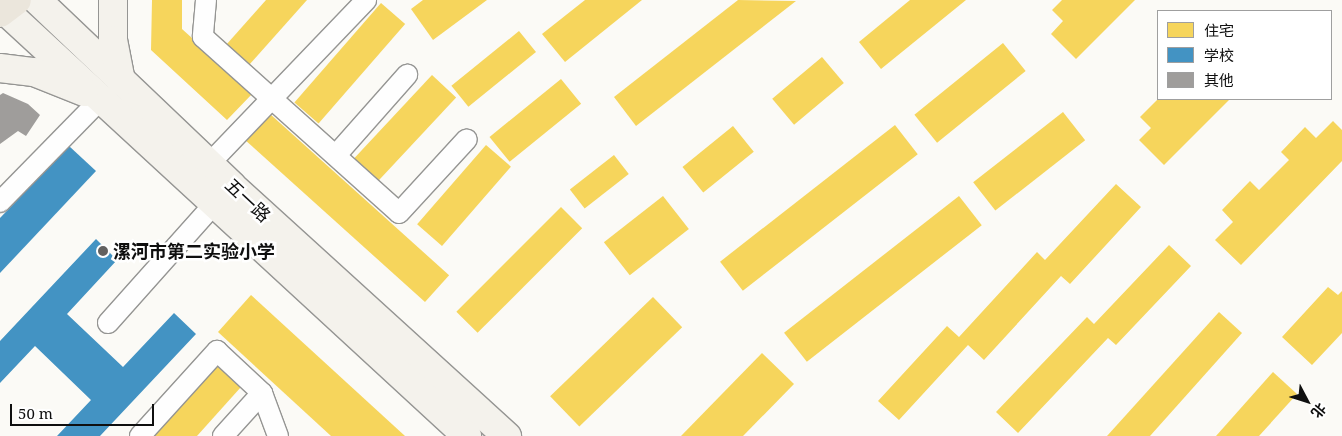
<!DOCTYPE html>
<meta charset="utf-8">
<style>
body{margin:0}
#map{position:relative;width:1342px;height:436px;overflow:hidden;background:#fbfaf6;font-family:"Noto Serif","Noto Sans SC",serif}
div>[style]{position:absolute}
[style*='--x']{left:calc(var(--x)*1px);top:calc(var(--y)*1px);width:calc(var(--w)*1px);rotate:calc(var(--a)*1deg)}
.homes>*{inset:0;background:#f6d55c;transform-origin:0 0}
.schools>*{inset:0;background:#4393c3}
.building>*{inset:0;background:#9f9d9b}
.roads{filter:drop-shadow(1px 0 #959593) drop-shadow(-1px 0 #959593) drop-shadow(0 1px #959593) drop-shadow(0 -1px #959593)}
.street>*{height:20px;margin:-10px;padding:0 10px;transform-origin:10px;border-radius:10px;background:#fefefe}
.secondary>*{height:28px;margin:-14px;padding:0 14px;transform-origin:14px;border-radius:14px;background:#f4f2ec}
.primary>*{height:28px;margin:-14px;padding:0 14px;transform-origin:14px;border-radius:14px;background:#ebe6dc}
.dots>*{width:14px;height:14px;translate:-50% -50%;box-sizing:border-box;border:2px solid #fff;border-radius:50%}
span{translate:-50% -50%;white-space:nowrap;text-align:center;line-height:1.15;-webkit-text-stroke:5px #fff;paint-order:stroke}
.street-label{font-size:18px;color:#0f0f0f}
.poi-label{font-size:18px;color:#0f0f0f;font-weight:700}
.left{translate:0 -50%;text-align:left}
.legend{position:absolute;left:1157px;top:10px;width:175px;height:90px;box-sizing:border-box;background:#fff;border:1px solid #9f9f9f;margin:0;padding:6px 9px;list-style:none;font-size:15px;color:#0f0f0f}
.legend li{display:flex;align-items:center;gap:10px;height:25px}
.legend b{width:25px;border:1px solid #9f9f9f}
.north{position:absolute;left:1282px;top:376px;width:50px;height:50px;-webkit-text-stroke:4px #fff;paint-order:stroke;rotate:130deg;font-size:14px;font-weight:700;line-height:20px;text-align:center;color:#0f0f0f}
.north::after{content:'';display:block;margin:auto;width:18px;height:22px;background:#0f0f0f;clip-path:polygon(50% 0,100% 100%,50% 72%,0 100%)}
.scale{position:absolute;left:10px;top:404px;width:144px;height:22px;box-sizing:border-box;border:2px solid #0f0f0f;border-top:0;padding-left:6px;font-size:15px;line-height:18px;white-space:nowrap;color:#0f0f0f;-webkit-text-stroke:4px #fff;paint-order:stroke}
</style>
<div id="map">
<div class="homes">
<i style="clip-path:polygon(152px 0,182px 0,182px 29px,253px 93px,227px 120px,151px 50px)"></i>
<i style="clip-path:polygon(266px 0,307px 0,249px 65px,226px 45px)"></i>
<i style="clip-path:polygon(423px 0,487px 0,433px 40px,411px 9px)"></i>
<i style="clip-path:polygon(585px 0,642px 0,565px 62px,542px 34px)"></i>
<i style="clip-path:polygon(738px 0,796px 1px,636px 126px,614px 97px)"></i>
<i style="clip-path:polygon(910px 0,966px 0,881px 69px,859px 42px)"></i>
<i style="clip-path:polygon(1062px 0,1135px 0,1076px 59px,1051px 34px,1063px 21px,1052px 10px)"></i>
<i style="left:381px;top:3px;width:32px;height:132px;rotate:41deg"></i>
<i style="left:519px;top:31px;width:27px;height:87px;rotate:51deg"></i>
<i style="left:1003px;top:43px;width:36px;height:114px;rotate:51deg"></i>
<i style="left:822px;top:57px;width:34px;height:65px;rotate:50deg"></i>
<i style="left:432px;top:75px;width:33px;height:115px;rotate:43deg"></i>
<i style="left:561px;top:79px;width:32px;height:92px;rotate:51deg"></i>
<i style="clip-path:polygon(1158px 99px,1230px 99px,1164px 165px,1139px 140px,1151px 128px,1140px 117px)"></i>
<i style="left:1063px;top:112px;width:36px;height:114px;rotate:52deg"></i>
<i style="left:270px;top:114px;width:241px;height:36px;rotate:42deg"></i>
<i style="clip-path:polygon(1333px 121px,1342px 130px,1342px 161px,1241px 265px,1215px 240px,1233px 222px,1222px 210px,1250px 181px,1259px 190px,1289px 160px,1281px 152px,1305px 127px,1316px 138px)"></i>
<i style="left:895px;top:125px;width:37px;height:222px;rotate:52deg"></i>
<i style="left:733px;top:126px;width:33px;height:65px;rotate:51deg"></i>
<i style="left:486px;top:145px;width:33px;height:105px;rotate:41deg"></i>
<i style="left:614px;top:155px;width:24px;height:56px;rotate:52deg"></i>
<i style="clip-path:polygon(1116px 184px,1141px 207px,1070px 284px,1061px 276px,984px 360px,968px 345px,899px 420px,878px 401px,947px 326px,959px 337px,1037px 252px,1045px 260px)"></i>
<i style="left:663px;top:196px;width:42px;height:75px;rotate:52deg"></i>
<i style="left:959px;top:196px;width:37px;height:222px;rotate:52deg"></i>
<i style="left:561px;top:207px;width:30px;height:148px;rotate:45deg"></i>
<i style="clip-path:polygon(1169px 245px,1191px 266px,1116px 345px,1108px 338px,1018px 433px,996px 412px,1087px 317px,1094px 324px)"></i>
<i style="clip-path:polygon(1328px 287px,1338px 295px,1342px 291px,1342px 333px,1312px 365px,1282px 337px)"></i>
<i style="clip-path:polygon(251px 295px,405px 436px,331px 436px,218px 332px)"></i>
<i style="left:653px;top:297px;width:42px;height:143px;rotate:46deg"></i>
<i style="clip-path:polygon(1219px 312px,1242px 333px,1150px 436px,1107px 436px)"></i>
<i style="clip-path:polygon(762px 353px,794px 384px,743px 436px,681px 436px)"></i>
<i style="clip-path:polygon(215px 364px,241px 387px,197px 436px,150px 436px)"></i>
<i style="clip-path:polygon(1273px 372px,1297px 394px,1259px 436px,1216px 436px)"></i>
</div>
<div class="schools">
<i style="clip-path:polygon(69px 146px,96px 171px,0 273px,0 218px)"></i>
<i style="clip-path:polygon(96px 239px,117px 260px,67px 314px,123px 367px,174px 313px,196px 334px,100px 436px,57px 436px,91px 400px,35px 346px,0 383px,0 341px)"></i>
</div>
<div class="building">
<i style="clip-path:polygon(3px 93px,28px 104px,40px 115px,26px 136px,18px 131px,0 144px,0 95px)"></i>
</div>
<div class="roads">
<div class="street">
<i style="--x:206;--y:0;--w:37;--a:95"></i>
<i style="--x:203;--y:37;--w:263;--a:41.9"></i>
<i style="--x:399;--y:213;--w:100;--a:-47.4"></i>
<i style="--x:337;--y:154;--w:106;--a:-48.5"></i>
<i style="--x:209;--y:164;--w:227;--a:-46.2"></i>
<i style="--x:0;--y:202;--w:144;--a:-45.6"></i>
<i style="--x:108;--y:323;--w:159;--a:-48.3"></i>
<i style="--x:140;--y:436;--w:115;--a:-47.8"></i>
<i style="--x:217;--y:351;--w:62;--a:43"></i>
<i style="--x:262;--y:393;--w:46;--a:69.6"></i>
<i style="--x:223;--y:436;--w:58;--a:-47.8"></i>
</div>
<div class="secondary">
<i style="--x:37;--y:0;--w:269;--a:43.6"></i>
<i style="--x:232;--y:186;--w:372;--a:42.3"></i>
<i style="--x:113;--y:0;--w:40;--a:90"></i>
<i style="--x:113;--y:40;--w:42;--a:79"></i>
<i style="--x:0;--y:6;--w:635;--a:42.64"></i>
<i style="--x:0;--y:68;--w:34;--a:7"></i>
<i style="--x:34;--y:72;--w:54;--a:21.8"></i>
</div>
<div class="primary">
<i style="--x:0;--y:13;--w:21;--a:-37"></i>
</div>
</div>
<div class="dots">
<i style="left:103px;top:251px;background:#626160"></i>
</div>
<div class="street-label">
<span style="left:248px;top:200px;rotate:43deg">五一路</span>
</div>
<div class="poi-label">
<span class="left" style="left:113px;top:251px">漯河市第二实验小学</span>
</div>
<ul class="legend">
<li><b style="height:14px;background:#f6d55c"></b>住宅</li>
<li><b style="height:14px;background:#4393c3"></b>学校</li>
<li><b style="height:14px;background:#9f9d9b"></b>其他</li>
</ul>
<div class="north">北</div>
<div class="scale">50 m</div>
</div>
